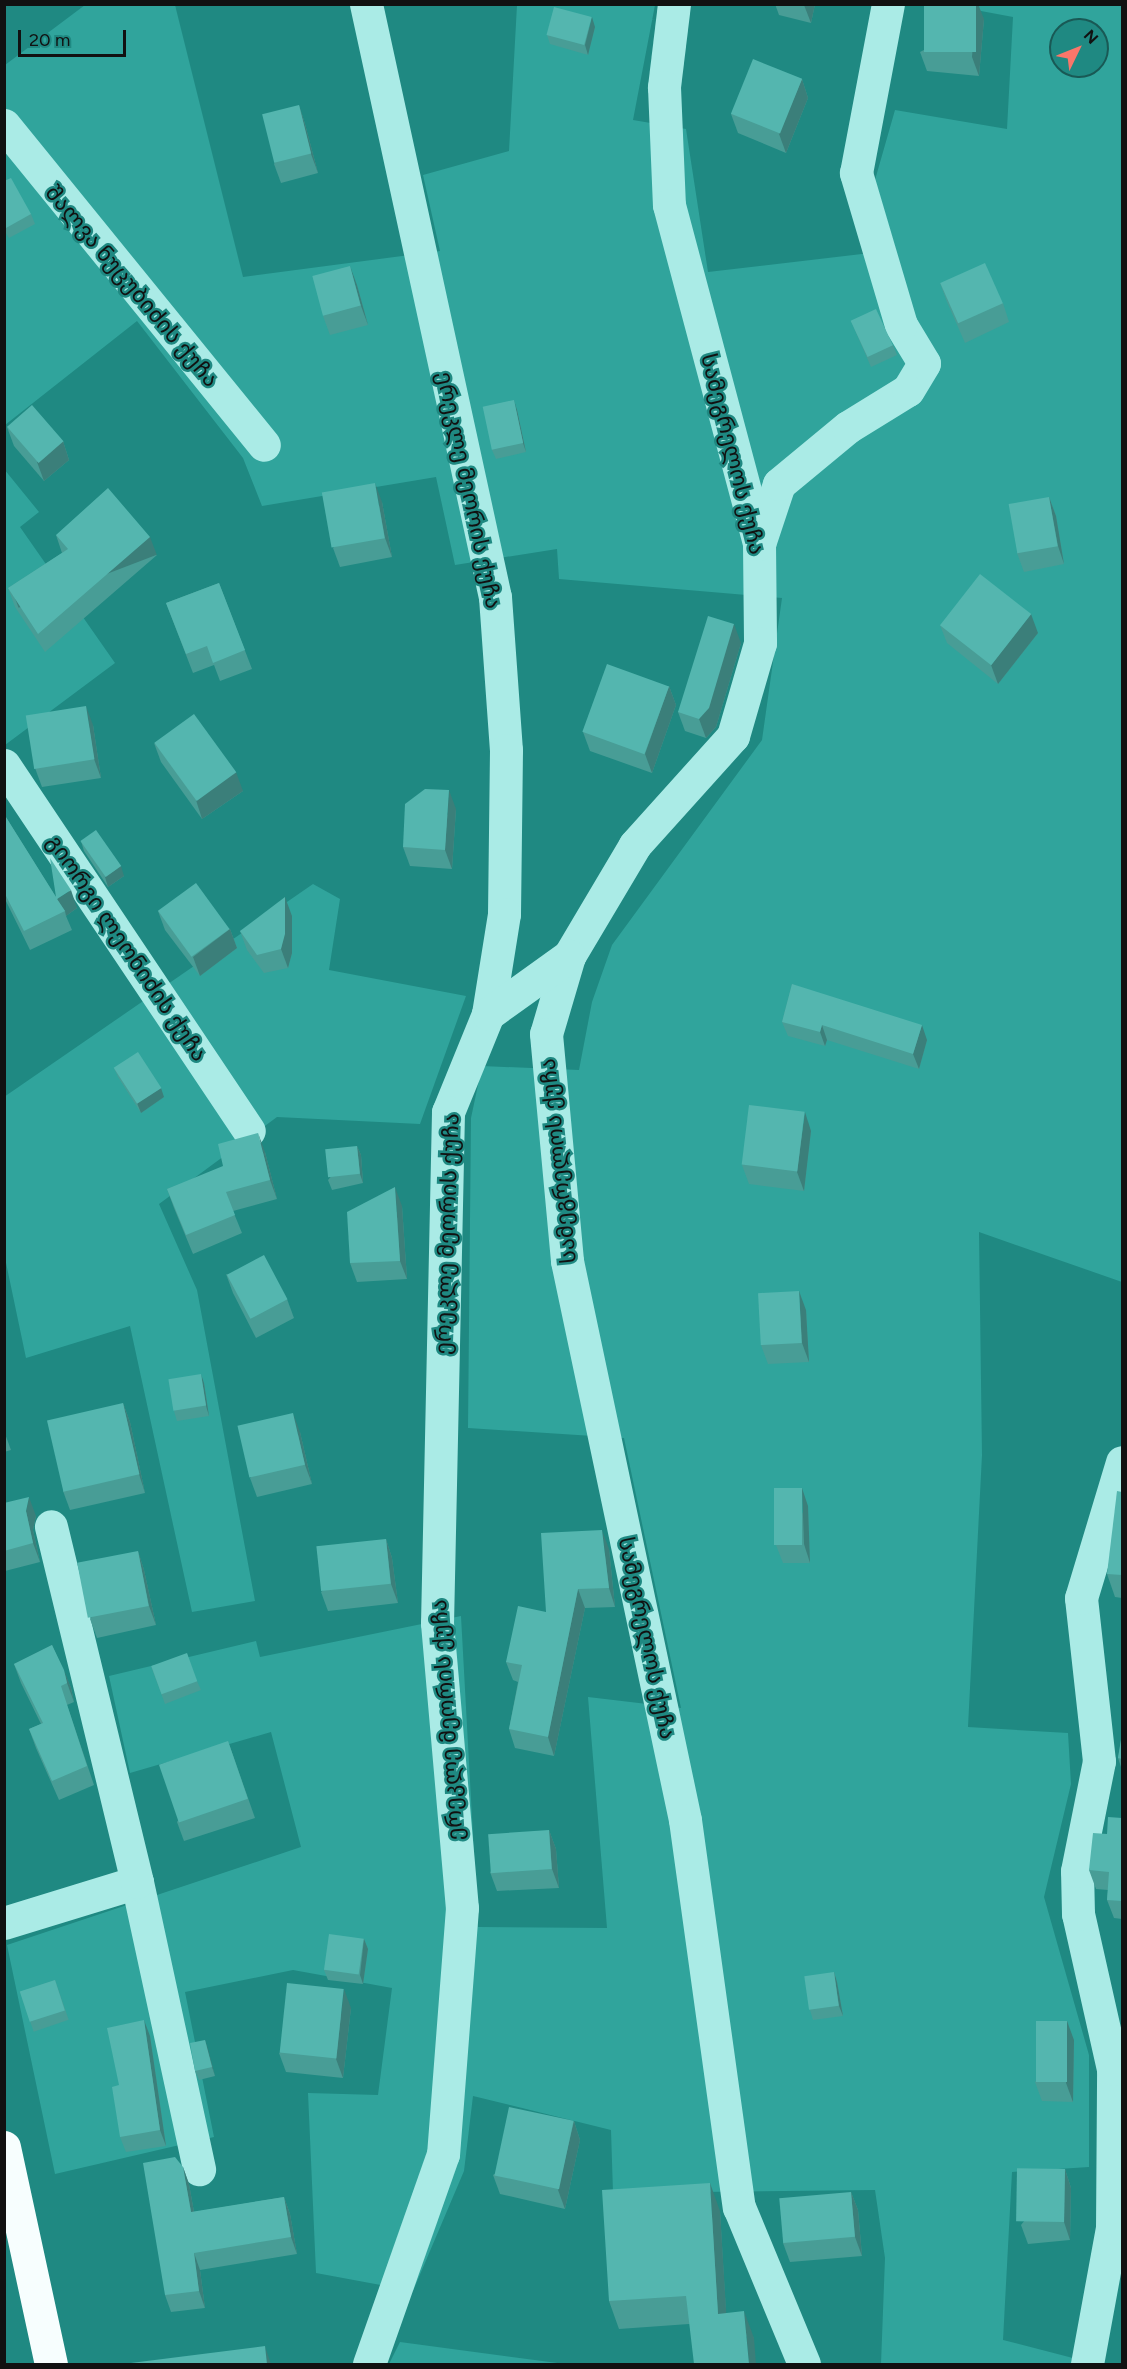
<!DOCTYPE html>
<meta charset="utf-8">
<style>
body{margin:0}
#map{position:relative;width:1127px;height:2369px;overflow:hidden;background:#1f8982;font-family:Figtree,"Noto Sans Georgian",sans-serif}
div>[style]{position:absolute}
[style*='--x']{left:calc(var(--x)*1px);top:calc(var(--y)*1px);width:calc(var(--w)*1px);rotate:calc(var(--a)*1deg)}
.green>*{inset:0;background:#30a49c}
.minor>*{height:33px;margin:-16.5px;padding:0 16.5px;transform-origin:16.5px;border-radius:16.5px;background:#aaebe6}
.trunk>*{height:33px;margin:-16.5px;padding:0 16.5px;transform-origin:16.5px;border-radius:16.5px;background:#f7fefe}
.wall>*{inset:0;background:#489d96;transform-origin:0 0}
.shaded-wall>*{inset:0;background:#3b7f7a;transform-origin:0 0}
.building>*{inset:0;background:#54b6af;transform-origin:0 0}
span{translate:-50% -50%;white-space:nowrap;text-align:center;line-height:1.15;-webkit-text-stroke:5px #1f8982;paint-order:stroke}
.street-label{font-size:22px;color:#111}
.frame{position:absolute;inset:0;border:6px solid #111;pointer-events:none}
.north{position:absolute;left:1049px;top:18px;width:60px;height:60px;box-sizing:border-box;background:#1f8982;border:2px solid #195955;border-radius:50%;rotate:47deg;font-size:16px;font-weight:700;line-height:24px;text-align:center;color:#111}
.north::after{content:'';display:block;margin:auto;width:21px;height:27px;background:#f9766a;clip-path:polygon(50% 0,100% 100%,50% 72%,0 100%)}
.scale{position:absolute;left:18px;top:30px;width:108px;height:27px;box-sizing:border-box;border:3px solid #111;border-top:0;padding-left:8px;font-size:18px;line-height:21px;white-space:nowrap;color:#111;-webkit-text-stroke:4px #1f8982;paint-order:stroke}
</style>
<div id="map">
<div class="green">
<i style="clip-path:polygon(evenodd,85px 5px,175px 5px,243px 277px,440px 251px,423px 175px,509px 151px,517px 5px,655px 5px,633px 120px,686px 129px,708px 272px,896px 250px,875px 180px,895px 110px,1007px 129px,1013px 17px,949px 5px,1122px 5px,1122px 1282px,979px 1232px,982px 1455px,968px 1727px,1068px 1733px,1071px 1784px,1044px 1897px,1089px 2055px,1089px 2167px,1012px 2172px,1003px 2340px,1096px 2364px,881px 2364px,885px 2258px,875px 2190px,613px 2193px,611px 2130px,473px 2096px,464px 2171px,413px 2291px,316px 2273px,308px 2093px,378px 2095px,392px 1988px,293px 1970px,185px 1992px,214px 2137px,55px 2174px,7px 1945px,301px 1847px,271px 1732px,130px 1773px,109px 1676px,256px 1641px,260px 1657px,461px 1616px,478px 1927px,607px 1928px,588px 1697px,681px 1708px,624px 1438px,468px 1428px,471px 1118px,482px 1066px,579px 1070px,592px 1002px,612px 945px,762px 740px,782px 598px,559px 579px,557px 549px,455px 565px,436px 477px,262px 506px,243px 458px,137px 321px,5px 425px,5px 65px,85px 5px,1061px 30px,1097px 30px,1097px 66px,1061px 66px,1061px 30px)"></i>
<i style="clip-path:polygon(4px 469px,39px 512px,20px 527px,115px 663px,5px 745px)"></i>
<i style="clip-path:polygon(313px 884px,340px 899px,329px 970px,466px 996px,420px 1124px,277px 1117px,159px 1204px,197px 1290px,255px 1601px,192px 1612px,130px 1326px,26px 1358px,5px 1258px,4px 1097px)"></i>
<i style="clip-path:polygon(400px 2342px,565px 2364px,389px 2364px)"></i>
</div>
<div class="minor">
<i style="--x:366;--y:4;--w:607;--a:77.73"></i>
<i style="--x:495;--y:597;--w:153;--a:85.9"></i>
<i style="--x:506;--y:750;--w:164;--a:90.7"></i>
<i style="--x:504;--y:914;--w:101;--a:99.1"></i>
<i style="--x:488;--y:1014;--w:106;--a:112.2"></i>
<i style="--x:448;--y:1112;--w:511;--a:91.23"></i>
<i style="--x:437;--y:1623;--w:286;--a:85"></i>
<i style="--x:462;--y:1908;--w:247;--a:94.4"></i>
<i style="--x:443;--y:2154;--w:223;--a:109.4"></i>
<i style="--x:674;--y:4;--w:84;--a:96.9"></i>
<i style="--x:664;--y:87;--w:118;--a:87.6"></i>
<i style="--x:669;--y:205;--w:351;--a:75.1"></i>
<i style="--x:759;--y:544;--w:99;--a:89.4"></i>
<i style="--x:760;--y:643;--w:97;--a:106.2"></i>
<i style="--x:733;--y:736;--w:147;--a:132"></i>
<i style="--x:635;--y:845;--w:129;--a:120.7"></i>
<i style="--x:569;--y:956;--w:81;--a:106.4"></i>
<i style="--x:546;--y:1034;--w:228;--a:84.7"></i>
<i style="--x:567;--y:1261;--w:571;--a:78.08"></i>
<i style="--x:685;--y:1820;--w:391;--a:82.1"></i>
<i style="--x:739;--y:2207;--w:170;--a:67.5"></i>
<i style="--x:4;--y:125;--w:412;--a:50.9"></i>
<i style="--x:759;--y:544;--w:63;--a:-71.6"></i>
<i style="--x:779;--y:484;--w:89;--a:-39.6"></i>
<i style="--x:848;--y:427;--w:70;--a:-31.7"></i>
<i style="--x:908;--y:390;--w:31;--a:-59"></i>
<i style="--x:924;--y:363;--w:44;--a:-121.2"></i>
<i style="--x:901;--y:325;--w:159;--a:-106.5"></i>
<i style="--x:856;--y:173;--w:172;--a:-79.3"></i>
<i style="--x:4;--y:765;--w:440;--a:56.2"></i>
<i style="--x:488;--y:1014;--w:100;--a:-35.6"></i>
<i style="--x:137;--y:1882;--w:294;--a:77.8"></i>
<i style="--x:4;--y:1923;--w:139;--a:-17.1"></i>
<i style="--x:137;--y:1882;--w:366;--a:-103.6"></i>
<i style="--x:1087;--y:2364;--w:138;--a:-79.6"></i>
<i style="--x:1112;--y:2228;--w:159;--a:-89.6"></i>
<i style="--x:1113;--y:2069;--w:159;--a:-102.7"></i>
<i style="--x:1078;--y:1914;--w:43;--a:-91.3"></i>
<i style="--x:1077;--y:1871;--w:112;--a:-78.7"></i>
<i style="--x:1099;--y:1761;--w:164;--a:-96.3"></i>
<i style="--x:1081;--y:1598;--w:142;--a:-73.2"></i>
</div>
<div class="trunk">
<i style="--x:4;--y:2147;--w:222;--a:77.8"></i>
</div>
<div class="wall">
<i style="clip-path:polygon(775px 4px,815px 4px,811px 23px,779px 15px)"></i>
<i style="clip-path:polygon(984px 19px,979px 76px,927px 71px,920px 52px)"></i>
<i style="clip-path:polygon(595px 27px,588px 55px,550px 44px,547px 35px)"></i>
<i style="clip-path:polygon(802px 79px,808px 98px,786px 153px,738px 133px,731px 114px)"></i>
<i style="clip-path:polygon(299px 105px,305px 124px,318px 173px,281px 183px,274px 164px)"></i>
<i style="clip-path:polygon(4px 181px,31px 214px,35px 224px,9px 238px,4px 230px)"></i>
<i style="clip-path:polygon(940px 283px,1003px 303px,1009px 322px,965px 343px,947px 302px)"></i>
<i style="clip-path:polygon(357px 285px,368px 325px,330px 335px,323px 316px)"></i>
<i style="clip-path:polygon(851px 321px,893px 345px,897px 355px,871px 367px)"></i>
<i style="clip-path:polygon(517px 410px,526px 452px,496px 459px,492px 450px)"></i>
<i style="clip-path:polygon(7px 427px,63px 441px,69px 460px,44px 481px,14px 446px)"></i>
<i style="clip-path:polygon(1049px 497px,1056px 516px,1064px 564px,1024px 572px,1017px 553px)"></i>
<i style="clip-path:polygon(382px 502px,392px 557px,340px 567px,333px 548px)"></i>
<i style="clip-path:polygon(56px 535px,157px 555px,45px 652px,15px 607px,8px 588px,62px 553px)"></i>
<i style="clip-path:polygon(219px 583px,252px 669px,220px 681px,214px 665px,193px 673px,166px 603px)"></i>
<i style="clip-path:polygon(940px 625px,1038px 633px,998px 684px,947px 643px)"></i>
<i style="clip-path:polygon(741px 643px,716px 727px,706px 738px,685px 731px,678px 712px)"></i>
<i style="clip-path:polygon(669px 686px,676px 705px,652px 773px,590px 751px,583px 732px)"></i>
<i style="clip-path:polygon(93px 725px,101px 778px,42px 787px,35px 768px)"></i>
<i style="clip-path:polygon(154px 743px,243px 791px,202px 819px,161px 762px)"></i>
<i style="clip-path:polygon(456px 809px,452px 869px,410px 866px,403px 847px)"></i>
<i style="clip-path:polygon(4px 814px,56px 897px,77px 908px,66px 916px,72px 930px,30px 950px,4px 897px)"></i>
<i style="clip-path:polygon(81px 841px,124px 876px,108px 887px,84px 851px)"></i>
<i style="clip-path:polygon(158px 911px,230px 929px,237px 948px,200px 976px,165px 930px)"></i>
<i style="clip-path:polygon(292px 916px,292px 953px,288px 968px,264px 973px,247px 950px,240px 931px)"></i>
<i style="clip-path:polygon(792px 984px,927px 1040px,919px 1069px,827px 1040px,825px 1046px,788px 1036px,782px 1022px)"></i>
<i style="clip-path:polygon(114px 1068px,164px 1097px,141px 1113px,118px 1077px)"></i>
<i style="clip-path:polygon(811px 1131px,804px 1191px,749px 1184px,742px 1165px)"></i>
<i style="clip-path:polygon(357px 1146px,361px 1155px,363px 1183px,332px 1190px,328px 1180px)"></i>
<i style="clip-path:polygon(265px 1152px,277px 1199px,233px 1211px,242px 1233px,193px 1254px,174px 1208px,167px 1189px)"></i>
<i style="clip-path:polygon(402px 1206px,407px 1279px,357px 1282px,350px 1263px)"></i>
<i style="clip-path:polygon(226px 1274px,287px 1299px,294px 1318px,256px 1338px,233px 1293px)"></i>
<i style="clip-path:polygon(806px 1310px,809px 1362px,768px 1364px,761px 1345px)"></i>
<i style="clip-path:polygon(204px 1383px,209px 1416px,177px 1421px,174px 1411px)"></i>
<i style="clip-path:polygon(123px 1403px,130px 1422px,145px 1493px,70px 1510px,63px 1491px)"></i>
<i style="clip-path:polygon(4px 1431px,11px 1450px,4px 1452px)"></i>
<i style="clip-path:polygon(300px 1432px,312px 1484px,257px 1497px,250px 1478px)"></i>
<i style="clip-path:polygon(1122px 1492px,1122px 1598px,1115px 1597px,1107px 1574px)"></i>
<i style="clip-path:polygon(4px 1503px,36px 1516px,33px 1530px,40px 1562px,5px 1571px)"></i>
<i style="clip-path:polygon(808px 1506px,810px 1563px,783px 1563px,776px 1545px)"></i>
<i style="clip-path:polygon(386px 1539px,392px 1558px,398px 1603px,328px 1611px,321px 1592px)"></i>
<i style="clip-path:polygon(609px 1549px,615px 1607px,585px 1608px,554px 1756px,515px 1748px,509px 1729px,518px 1682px,513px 1680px,506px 1662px,546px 1612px)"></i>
<i style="clip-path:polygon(138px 1551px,144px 1570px,156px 1625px,97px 1638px,90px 1619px)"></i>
<i style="clip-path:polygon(52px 1645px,71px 1688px,74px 1702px,67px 1705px,94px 1785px,59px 1800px,36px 1748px,29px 1729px,41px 1724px,21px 1683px,14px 1664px)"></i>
<i style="clip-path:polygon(151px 1666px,197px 1681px,201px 1690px,165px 1704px)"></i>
<i style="clip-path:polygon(1122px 1734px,1122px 1770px,1118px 1758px)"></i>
<i style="clip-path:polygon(228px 1741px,255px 1818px,184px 1841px,177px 1822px)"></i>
<i style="clip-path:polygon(1122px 1818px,1122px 1919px,1114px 1918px,1107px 1900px,1108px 1890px,1096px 1889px,1089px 1870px,1107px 1834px)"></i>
<i style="clip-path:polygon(549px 1830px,556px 1849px,559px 1888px,497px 1891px,490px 1872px)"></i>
<i style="clip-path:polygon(364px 1939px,368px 1949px,363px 1984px,328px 1980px,324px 1970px)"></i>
<i style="clip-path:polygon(834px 1972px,837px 1982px,843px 2016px,813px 2020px,810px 2010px)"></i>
<i style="left:55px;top:1980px;width:42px;height:37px;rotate:71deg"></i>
<i style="clip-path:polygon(351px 2008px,343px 2078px,286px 2072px,279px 2053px)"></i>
<i style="clip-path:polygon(150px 2036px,166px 2146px,126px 2152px,120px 2137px,119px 2085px)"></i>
<i style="clip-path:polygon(205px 2040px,215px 2076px,199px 2080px,195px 2071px)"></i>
<i style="clip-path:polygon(1074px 2040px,1073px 2102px,1042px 2101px,1035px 2082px)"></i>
<i style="clip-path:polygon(574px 2121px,580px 2140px,565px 2209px,500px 2194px,493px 2175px)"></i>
<i style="clip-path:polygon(183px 2167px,189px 2184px,194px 2212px,284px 2197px,290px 2214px,297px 2254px,200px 2270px,205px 2308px,171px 2312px,165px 2295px)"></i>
<i style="clip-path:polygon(1065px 2169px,1071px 2188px,1070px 2240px,1028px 2244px,1021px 2225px)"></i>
<i style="clip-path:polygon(851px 2192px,858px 2210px,862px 2256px,790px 2262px,783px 2243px)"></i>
<i style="clip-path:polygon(720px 2211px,726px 2313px,754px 2338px,689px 2324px,619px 2329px,609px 2301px)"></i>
</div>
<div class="shaded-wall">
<i style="clip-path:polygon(815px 4px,811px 23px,804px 5px)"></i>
<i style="clip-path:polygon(976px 4px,978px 4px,984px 19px,979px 76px,972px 57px)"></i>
<i style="clip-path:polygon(592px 17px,595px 27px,588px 55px,585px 45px)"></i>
<i style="clip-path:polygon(802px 79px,808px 98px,786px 153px,779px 134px)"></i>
<i style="clip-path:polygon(299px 105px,305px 124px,318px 173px,311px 154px)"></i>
<i style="clip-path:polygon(350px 266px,357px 285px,368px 325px,361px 306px)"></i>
<i style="clip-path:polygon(514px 400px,517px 410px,526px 452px,523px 443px)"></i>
<i style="clip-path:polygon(63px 441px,69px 460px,44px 481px,37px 462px)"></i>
<i style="clip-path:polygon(375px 483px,382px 502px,392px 557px,385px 538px)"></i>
<i style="clip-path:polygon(1049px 497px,1056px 516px,1064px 564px,1058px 546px)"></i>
<i style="left:150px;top:537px;width:19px;height:148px;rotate:69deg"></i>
<i style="clip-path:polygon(1031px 614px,1038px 633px,998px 684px,991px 665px)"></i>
<i style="clip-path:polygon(734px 624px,741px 643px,716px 727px,706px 738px,699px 719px)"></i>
<i style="clip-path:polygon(669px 686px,676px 705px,652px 773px,645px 754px)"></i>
<i style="clip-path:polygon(86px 706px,93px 725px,101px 778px,94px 759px)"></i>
<i style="clip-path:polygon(236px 772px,243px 791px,202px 819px,196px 800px)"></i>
<i style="clip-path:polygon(449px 790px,456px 809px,452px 869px,445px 850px)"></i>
<i style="clip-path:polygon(121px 866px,124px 876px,108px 887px,105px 877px)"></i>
<i style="clip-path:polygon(71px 890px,77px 908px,66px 916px,65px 911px,57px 899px)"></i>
<i style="clip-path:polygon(285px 897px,292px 916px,292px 953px,288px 968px,281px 949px)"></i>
<i style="clip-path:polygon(230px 929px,237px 948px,200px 976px,193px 957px)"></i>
<i style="clip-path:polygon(822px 1025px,827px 1040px,825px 1046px,820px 1032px)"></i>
<i style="clip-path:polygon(922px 1025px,927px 1040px,919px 1069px,913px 1054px)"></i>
<i style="clip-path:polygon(161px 1088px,164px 1097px,141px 1113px,137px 1103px)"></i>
<i style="clip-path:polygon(805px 1112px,811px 1131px,804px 1191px,797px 1172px)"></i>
<i style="clip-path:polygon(258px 1133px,265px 1152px,277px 1199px,270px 1180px)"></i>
<i style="clip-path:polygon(357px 1146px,361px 1155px,363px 1183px,360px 1174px)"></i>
<i style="clip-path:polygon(395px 1187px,402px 1206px,407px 1279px,400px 1261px)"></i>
<i style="clip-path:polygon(799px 1291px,806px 1310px,809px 1362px,802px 1343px)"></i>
<i style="clip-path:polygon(201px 1374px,204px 1383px,209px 1416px,206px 1406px)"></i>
<i style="clip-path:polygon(123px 1403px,130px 1422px,145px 1493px,139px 1474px)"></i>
<i style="clip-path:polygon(293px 1413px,300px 1432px,312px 1484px,305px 1465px)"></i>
<i style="clip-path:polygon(802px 1488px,808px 1506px,810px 1563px,804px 1544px)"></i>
<i style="clip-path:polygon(29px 1497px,36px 1516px,33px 1530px,40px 1562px,33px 1543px,26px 1511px)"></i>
<i style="clip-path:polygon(602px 1530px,609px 1549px,615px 1607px,609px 1588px)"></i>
<i style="clip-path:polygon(386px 1539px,392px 1558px,398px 1603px,391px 1584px)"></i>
<i style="clip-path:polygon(138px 1551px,144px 1570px,156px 1625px,149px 1606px)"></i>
<i style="clip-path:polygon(578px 1589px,585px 1608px,554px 1756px,548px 1737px)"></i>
<i style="clip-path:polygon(64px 1670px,71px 1688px,74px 1702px,67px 1683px)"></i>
<i style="clip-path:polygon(549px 1830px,556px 1849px,559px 1888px,552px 1869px)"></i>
<i style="clip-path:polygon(364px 1939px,368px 1949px,363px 1984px,360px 1975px)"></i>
<i style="clip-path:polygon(834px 1972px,837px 1982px,843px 2016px,839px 2006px)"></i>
<i style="clip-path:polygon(344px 1989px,351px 2008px,343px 2078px,336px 2059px)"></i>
<i style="clip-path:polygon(144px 2020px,150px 2036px,166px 2146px,160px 2130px)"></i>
<i style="clip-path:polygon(1067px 2021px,1074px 2040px,1073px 2102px,1066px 2083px)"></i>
<i style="clip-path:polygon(205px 2040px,208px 2049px,215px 2076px,212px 2067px)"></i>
<i style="clip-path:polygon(574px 2121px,580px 2140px,565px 2209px,558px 2190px)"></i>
<i style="clip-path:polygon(183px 2167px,189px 2184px,197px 2229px,191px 2212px)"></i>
<i style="clip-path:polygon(1065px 2169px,1071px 2188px,1070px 2240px,1064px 2222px)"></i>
<i style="clip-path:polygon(710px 2183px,720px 2211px,728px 2341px,718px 2314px)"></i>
<i style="clip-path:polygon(851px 2192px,858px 2210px,862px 2256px,855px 2237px)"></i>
<i style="clip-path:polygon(284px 2197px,290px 2214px,297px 2254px,291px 2237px)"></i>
<i style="clip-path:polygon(194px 2253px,200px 2270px,205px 2308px,199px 2291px)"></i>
<i style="clip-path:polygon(744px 2311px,754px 2338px,756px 2364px,749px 2364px)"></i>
<i style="clip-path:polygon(265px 2346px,271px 2364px,267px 2364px)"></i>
</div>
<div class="building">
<i style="left:924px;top:4px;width:52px;height:48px"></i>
<i style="left:554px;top:7px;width:39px;height:29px;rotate:15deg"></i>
<i style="left:753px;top:59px;width:53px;height:59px;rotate:22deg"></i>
<i style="left:299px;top:105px;width:50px;height:38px;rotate:76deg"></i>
<i style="clip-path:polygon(11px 178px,31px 214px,6px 228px,4px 226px,4px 181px)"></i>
<i style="left:985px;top:263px;width:44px;height:49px;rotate:66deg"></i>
<i style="left:350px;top:266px;width:41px;height:39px;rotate:75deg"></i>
<i style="left:876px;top:309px;width:40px;height:28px;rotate:65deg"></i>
<i style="left:514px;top:400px;width:44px;height:32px;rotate:78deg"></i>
<i style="left:32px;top:405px;width:48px;height:33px;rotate:49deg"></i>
<i style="left:375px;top:483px;width:56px;height:54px;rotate:80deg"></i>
<i style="clip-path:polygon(108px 488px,150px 537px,38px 634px,8px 588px,68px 549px,56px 535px)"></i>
<i style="left:1049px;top:497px;width:50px;height:41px;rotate:80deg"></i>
<i style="left:980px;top:574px;width:65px;height:65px;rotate:38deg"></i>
<i style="clip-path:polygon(219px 583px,245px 650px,213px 663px,207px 646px,186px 654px,166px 603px)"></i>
<i style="clip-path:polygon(708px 616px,734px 624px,709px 708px,699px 719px,678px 712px)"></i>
<i style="left:607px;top:664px;width:66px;height:72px;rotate:20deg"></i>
<i style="left:86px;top:706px;width:54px;height:61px;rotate:81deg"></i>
<i style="left:194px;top:714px;width:72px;height:49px;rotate:54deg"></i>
<i style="clip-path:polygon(425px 789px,449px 790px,445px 850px,403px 847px,405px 804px)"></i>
<i style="clip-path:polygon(4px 814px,56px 897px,50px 858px,71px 890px,57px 899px,65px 911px,24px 931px,4px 892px)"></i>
<i style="left:96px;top:830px;width:44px;height:19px;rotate:55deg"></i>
<i style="left:196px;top:883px;width:57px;height:47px;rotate:54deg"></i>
<i style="clip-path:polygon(285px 897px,285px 934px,281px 949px,257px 955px,240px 931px)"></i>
<i style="clip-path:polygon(792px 984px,922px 1025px,913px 1054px,822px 1025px,820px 1032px,782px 1022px)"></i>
<i style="left:138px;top:1052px;width:43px;height:29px;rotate:57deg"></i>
<i style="left:749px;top:1105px;width:56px;height:60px;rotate:7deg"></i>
<i style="clip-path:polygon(258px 1133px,270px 1180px,226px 1192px,235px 1215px,186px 1235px,167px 1189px,223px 1166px,218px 1144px)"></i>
<i style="left:357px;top:1146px;width:28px;height:32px;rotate:84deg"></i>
<i style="clip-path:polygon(395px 1187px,400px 1261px,350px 1263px,347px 1212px)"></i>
<i style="left:264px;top:1255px;width:50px;height:42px;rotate:62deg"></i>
<i style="left:799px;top:1291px;width:52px;height:41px;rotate:87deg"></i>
<i style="left:201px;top:1374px;width:32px;height:33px;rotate:81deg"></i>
<i style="left:123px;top:1403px;width:73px;height:78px;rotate:77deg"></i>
<i style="left:293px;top:1413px;width:53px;height:57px;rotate:77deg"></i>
<i style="left:774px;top:1488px;width:28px;height:57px"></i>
<i style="clip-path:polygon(1117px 1491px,1122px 1492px,1122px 1575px,1107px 1574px)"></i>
<i style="clip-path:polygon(29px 1497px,26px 1511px,33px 1543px,4px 1551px,4px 1503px)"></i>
<i style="clip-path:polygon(602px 1530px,609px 1588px,578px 1589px,548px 1737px,509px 1729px,522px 1665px,506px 1662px,518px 1606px,546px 1612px,541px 1533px)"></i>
<i style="left:386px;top:1539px;width:45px;height:70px;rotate:84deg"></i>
<i style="left:138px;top:1551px;width:56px;height:62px;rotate:79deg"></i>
<i style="clip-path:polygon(52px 1645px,64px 1670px,67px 1683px,61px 1686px,87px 1766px,52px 1781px,29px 1729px,43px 1723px,14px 1664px)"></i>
<i style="left:187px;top:1653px;width:30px;height:38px;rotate:70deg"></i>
<i style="clip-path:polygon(1122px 1734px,1122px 1759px,1118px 1758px)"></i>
<i style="left:228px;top:1741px;width:61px;height:73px;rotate:71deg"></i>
<i style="clip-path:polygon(1108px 1817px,1122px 1818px,1122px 1901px,1107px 1900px,1109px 1872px,1089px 1870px,1093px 1833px,1107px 1834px)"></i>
<i style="left:549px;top:1830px;width:39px;height:61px;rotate:86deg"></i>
<i style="left:329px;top:1934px;width:35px;height:36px;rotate:8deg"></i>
<i style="left:834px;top:1972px;width:34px;height:30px;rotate:82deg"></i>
<i style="left:55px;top:1980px;width:32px;height:37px;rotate:72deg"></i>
<i style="left:287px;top:1983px;width:57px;height:70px;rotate:6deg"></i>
<i style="clip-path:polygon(144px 2020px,160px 2130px,120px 2137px,112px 2087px,119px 2085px,107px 2028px)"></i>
<i style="left:1036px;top:2021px;width:31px;height:61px"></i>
<i style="clip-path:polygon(205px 2040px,212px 2067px,195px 2071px,190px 2043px)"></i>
<i style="left:509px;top:2107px;width:66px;height:70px;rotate:12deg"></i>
<i style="clip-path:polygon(175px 2157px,183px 2167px,191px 2212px,284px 2197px,291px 2237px,194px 2253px,199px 2291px,165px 2295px,143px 2163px)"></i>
<i style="left:1065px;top:2169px;width:53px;height:48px;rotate:91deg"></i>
<i style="clip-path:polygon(710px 2183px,718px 2314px,744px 2311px,749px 2364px,694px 2364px,686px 2296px,609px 2301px,602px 2190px)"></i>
<i style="left:851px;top:2192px;width:45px;height:72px;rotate:85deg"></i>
<i style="clip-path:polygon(265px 2346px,267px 2364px,123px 2364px)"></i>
</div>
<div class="street-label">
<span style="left:132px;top:286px;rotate:50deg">შალვა ნუცუბიძის ქუჩა</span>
<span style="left:733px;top:454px;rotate:76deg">სამეგრელოს ქუჩა</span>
<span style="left:469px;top:490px;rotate:78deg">ერეკლე მეორის ქუჩა</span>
<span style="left:127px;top:948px;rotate:56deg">გიორგი ლეონიძის ქუჩა</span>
<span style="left:558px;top:1161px;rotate:-96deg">სამეგრელოს ქუჩა</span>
<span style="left:447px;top:1234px;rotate:-88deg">ერეკლე მეორის ქუჩა</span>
<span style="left:647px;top:1638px;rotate:78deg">სამეგრელოს ქუჩა</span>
<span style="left:447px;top:1720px;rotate:-94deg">ერეკლე მეორის ქუჩა</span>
</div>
<div class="frame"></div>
<div class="north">N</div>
<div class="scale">20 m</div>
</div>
